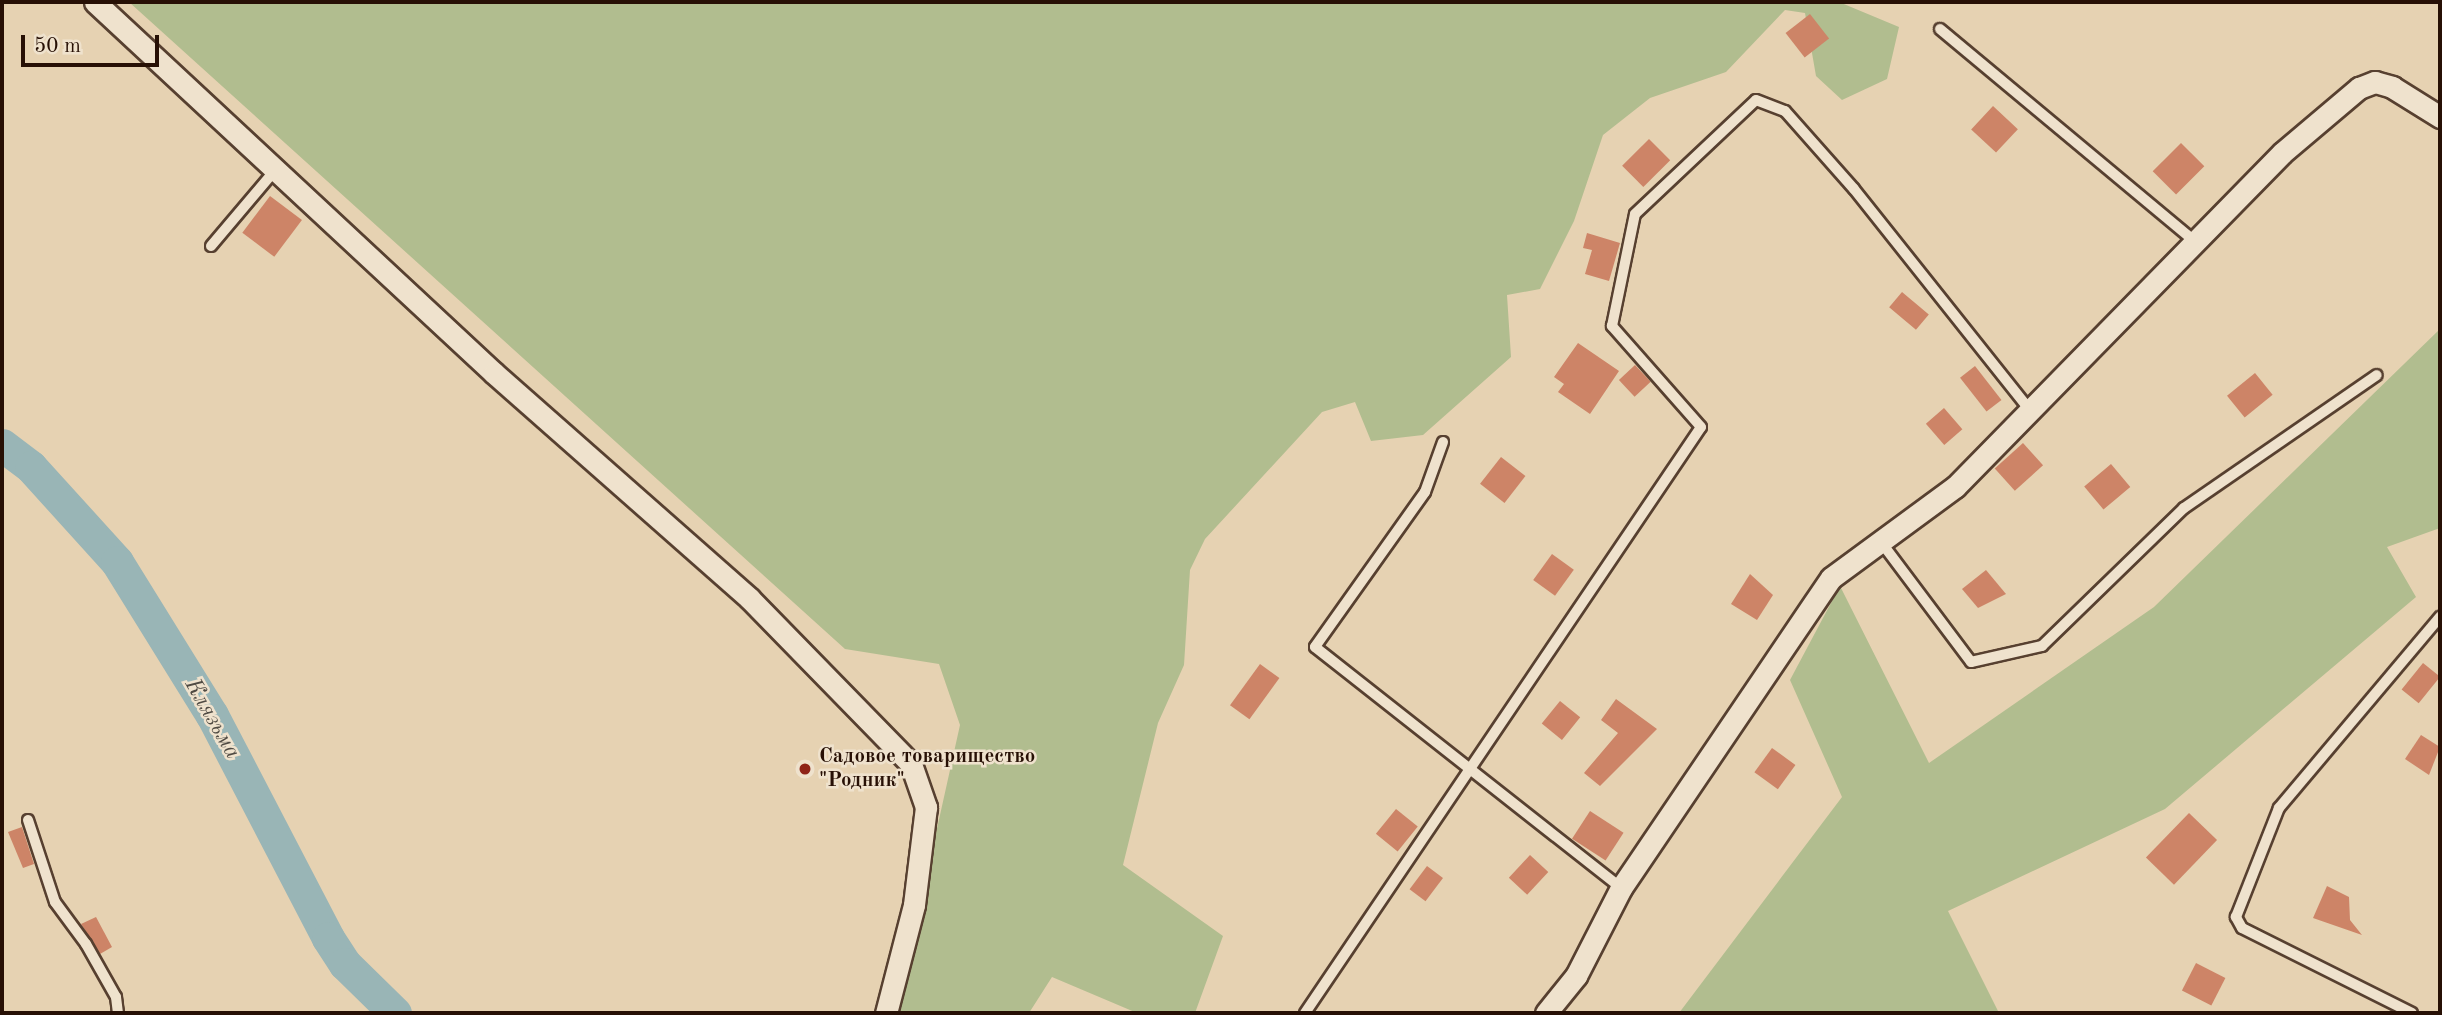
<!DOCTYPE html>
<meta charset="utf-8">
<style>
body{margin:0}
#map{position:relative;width:2442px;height:1015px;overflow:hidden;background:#e6d2b2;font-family:"Old Standard TT",serif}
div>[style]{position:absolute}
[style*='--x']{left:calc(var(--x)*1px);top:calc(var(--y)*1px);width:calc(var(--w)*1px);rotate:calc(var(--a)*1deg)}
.green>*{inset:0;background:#b1bd8f}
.river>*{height:33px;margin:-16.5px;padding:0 16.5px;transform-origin:16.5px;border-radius:16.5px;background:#99b5b6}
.building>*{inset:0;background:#cd8467;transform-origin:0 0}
.roads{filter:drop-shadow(2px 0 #574030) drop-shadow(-2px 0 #574030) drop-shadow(0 2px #574030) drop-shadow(0 -2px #574030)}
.service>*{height:10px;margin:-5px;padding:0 5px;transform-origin:5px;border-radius:5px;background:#efe2cd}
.minor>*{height:21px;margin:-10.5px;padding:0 10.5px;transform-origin:10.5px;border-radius:10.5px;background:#efe2cd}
.dots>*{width:19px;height:19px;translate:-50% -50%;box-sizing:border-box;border:4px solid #efe2cd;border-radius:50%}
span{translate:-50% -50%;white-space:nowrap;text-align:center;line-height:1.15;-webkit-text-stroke:5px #efe2cd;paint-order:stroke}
.poi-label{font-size:21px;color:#271005;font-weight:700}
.left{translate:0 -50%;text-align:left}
.water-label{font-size:23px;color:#4f4a43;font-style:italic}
.frame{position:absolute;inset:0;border:4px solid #271005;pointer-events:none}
.scale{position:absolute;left:21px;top:35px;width:138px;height:32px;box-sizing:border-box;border:4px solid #271005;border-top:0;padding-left:9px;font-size:21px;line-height:24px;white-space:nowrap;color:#271005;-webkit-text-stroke:5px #efe2cd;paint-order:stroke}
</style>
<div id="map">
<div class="green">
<i style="clip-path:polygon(129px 2px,1839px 2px,1899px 27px,1887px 79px,1842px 100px,1816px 76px,1805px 13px,1785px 10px,1726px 72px,1650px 98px,1603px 135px,1574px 221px,1540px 289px,1507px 295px,1511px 357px,1423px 435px,1371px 441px,1355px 402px,1322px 412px,1205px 539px,1190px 570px,1184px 665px,1158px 723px,1123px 865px,1223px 936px,1195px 1013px,1137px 1013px,1052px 977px,1029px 1013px,896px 1013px,960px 725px,939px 664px,845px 649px)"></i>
<i style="clip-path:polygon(2440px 329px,2440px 528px,2387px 547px,2416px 597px,2165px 809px,1948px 911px,1999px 1013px,1679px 1013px,1842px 797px,1790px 680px,1840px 586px,1929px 763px,2154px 607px)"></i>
</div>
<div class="river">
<i style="--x:2;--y:445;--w:36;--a:37"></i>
<i style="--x:31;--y:467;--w:128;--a:47.8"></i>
<i style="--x:117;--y:562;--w:180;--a:58.2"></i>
<i style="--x:212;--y:715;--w:251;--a:62.5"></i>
<i style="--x:328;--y:938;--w:31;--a:57"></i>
<i style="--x:345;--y:964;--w:70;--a:44.4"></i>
</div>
<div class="building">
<i style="left:1810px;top:14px;width:31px;height:31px;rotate:52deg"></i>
<i style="left:1993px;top:106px;width:34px;height:32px;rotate:43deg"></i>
<i style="left:1649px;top:139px;width:30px;height:38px;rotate:45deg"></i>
<i style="left:2181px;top:143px;width:33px;height:40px;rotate:45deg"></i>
<i style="left:270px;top:196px;width:40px;height:46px;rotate:37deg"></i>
<i style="clip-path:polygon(1587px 233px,1620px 243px,1609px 281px,1585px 274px,1592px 250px,1583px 248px)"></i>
<i style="left:1902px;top:292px;width:35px;height:20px;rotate:40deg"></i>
<i style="clip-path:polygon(1578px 343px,1619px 371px,1590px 414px,1558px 392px,1564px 384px,1554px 377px)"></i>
<i style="left:1635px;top:365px;width:23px;height:22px;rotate:47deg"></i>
<i style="left:1975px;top:366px;width:43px;height:19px;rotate:52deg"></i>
<i style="left:2255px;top:373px;width:28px;height:36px;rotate:51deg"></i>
<i style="left:1944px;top:408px;width:28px;height:24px;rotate:49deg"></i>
<i style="left:2023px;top:443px;width:30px;height:38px;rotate:48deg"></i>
<i style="left:1501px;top:457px;width:31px;height:34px;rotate:38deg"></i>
<i style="left:2111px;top:464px;width:30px;height:35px;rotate:50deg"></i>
<i style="left:1552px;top:554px;width:27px;height:32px;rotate:36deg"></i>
<i style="clip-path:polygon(1986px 570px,2006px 594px,1978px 608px,1962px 589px)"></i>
<i style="clip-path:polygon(1750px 574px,1773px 595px,1757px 620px,1731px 604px)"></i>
<i style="left:2423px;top:663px;width:22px;height:34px;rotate:39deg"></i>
<i style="left:1260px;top:664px;width:24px;height:51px;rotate:36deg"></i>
<i style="clip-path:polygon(1616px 699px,1657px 729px,1600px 786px,1584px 773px,1618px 733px,1601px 720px)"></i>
<i style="left:1560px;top:701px;width:26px;height:29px;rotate:39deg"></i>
<i style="clip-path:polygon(2421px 735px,2440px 747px,2429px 775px,2405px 759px)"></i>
<i style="left:1772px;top:748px;width:29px;height:30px;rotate:36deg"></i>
<i style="left:1396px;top:809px;width:28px;height:32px;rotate:39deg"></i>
<i style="left:1590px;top:811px;width:40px;height:33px;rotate:33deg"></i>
<i style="left:2189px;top:813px;width:39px;height:62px;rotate:44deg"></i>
<i style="clip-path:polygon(22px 827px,34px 864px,23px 868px,8px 832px)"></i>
<i style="left:1530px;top:855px;width:25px;height:31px;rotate:43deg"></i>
<i style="left:1427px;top:866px;width:20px;height:29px;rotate:37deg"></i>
<i style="clip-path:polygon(2327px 886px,2349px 897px,2350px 920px,2362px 935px,2313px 918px)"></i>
<i style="clip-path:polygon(96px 917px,112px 947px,100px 954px,81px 924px)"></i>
<i style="left:2196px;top:963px;width:33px;height:31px;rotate:27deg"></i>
</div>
<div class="roads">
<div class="service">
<i style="--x:1940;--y:29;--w:331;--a:39.8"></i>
<i style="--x:211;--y:246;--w:101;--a:-49.8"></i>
<i style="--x:1443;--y:442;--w:53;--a:109.8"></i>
<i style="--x:1425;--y:492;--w:190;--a:125.4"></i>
<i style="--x:1315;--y:647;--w:390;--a:38.2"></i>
<i style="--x:1881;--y:542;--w:150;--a:53.1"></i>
<i style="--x:1971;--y:662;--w:73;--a:-12.7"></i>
<i style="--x:2042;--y:646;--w:198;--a:-44.2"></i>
<i style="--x:2184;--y:508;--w:234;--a:-34.6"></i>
<i style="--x:28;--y:820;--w:86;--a:71.8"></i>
<i style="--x:55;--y:902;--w:52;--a:53.6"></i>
<i style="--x:86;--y:944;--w:61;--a:60.5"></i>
<i style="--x:116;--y:997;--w:16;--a:83"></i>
<i style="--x:1305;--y:1013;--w:707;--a:-55.95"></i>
<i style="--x:1701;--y:427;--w:135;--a:-131.4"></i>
<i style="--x:1612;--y:326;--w:114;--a:-78.4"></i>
<i style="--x:1635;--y:214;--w:166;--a:-43.3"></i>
<i style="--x:1756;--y:100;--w:31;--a:21"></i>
<i style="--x:1785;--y:111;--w:104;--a:48.5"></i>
<i style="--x:1854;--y:189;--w:280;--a:51.5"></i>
<i style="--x:2412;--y:1013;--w:190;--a:-153.4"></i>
<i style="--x:2242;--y:928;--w:13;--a:-119"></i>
<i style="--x:2236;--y:917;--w:117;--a:-68.5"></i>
<i style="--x:2279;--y:808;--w:250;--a:-49.9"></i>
</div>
<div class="minor">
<i style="--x:95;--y:2;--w:545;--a:42.92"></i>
<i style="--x:494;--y:373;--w:340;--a:41.4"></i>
<i style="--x:749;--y:598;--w:232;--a:45.7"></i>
<i style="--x:911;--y:764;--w:46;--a:70.8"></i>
<i style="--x:926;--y:807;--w:99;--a:97"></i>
<i style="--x:914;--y:905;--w:112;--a:104.5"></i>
<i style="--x:1546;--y:1013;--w:48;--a:-51"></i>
<i style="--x:1576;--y:976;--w:99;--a:-62.9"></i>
<i style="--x:1621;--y:888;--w:374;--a:-55.9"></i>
<i style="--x:1831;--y:578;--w:154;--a:-36.3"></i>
<i style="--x:1955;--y:487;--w:467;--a:-45.6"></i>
<i style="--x:2282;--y:153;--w:101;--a:-40.2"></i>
<i style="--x:2359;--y:88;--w:17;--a:-21"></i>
<i style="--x:2375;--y:82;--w:18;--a:16"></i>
<i style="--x:2392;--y:87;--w:57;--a:32"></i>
</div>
</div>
<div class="dots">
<i style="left:805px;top:769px;background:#8f2418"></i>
</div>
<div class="poi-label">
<span class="left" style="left:819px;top:769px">Садовое товарищество<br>"Родник"</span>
</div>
<div class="water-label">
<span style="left:212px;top:719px;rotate:60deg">Клязьма</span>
</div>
<div class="frame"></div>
<div class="scale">50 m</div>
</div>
